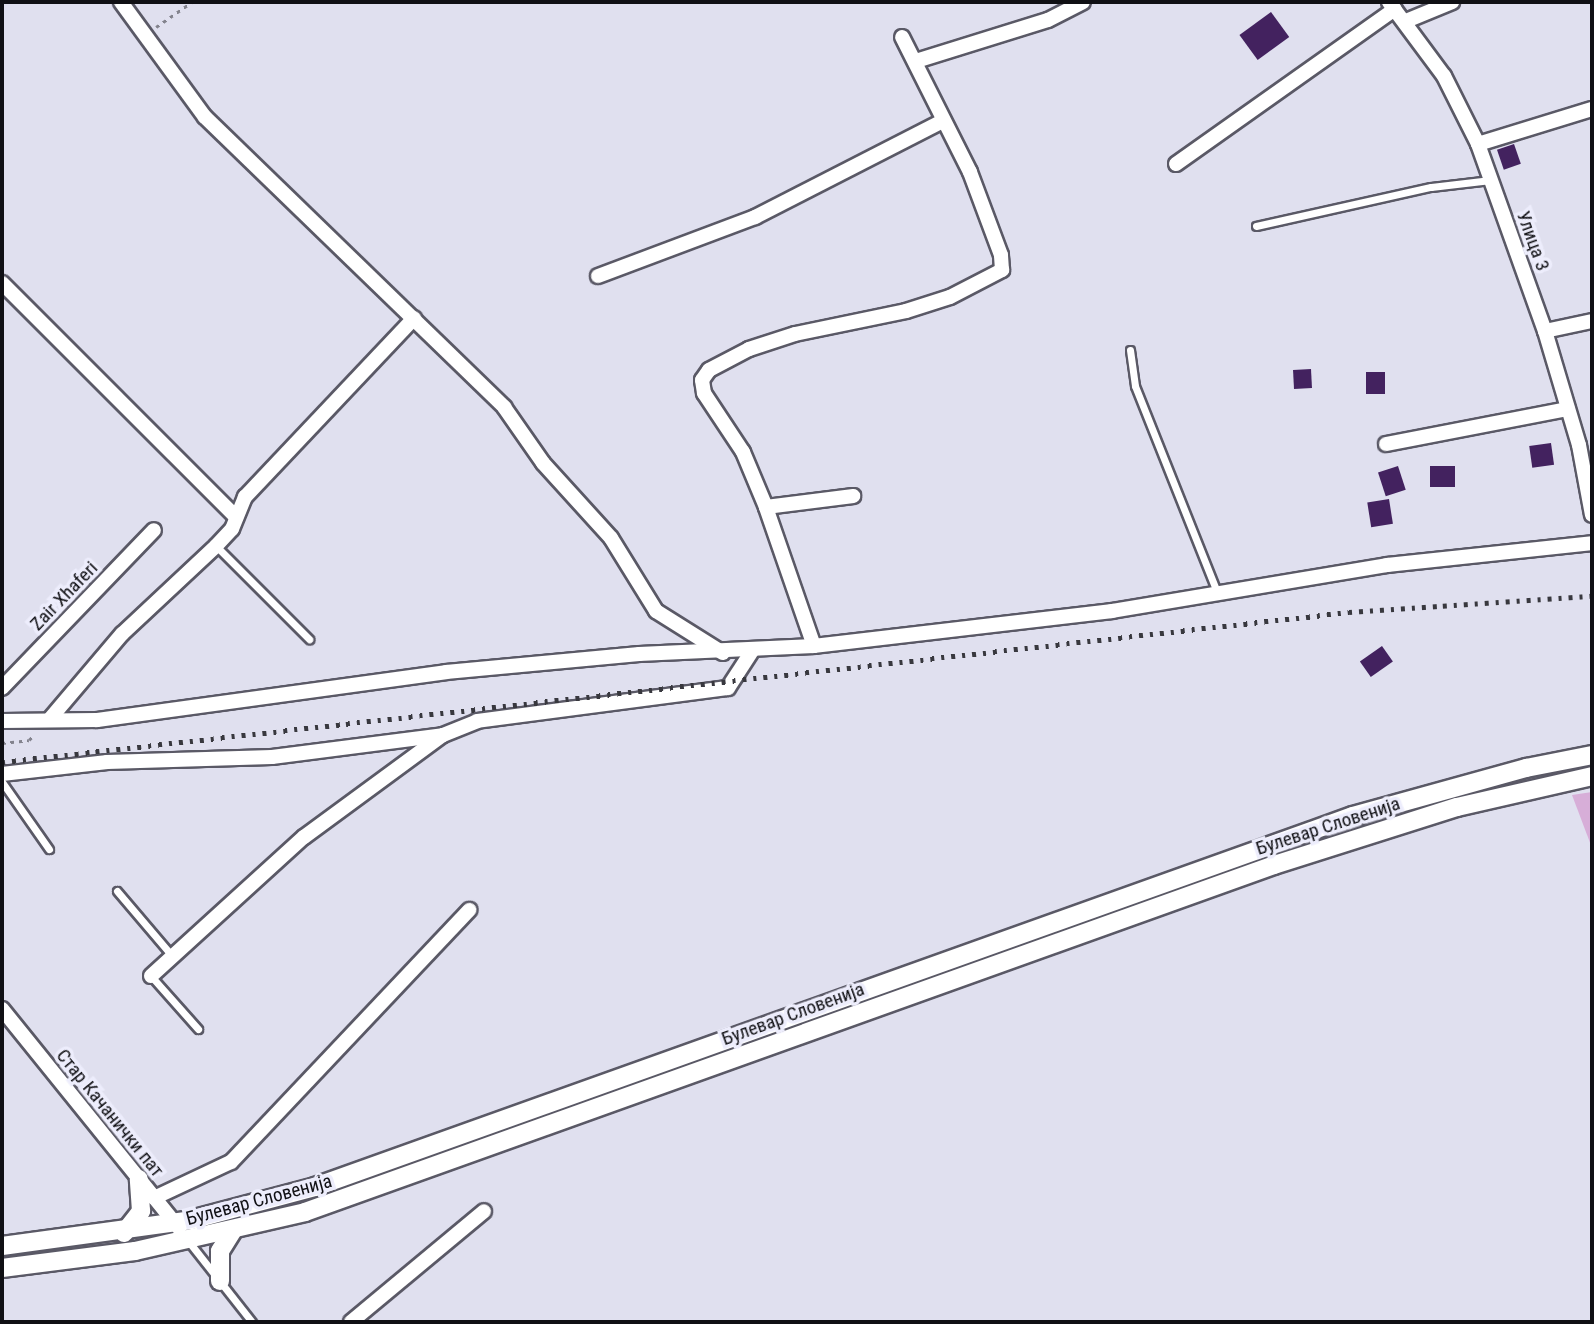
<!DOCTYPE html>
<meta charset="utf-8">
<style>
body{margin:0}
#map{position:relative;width:1594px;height:1324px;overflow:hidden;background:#e0e0ef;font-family:"Roboto Condensed",sans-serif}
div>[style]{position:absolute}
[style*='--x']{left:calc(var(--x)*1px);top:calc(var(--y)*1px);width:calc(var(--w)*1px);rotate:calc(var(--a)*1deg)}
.green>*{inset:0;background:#d7aed8}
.building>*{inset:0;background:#43225f;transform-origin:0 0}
.path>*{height:2.5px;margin-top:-1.25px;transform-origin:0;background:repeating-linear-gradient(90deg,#83838d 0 3.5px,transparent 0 8.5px)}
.roads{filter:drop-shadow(2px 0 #5a5966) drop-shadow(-2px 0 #5a5966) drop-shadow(0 2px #5a5966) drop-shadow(0 -2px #5a5966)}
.service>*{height:7px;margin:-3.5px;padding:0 3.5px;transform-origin:3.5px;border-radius:3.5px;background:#fff}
.minor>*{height:14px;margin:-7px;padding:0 7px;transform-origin:7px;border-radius:7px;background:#fff}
.tertiary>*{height:18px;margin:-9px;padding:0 9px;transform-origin:9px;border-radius:9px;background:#fff}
.rail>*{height:4.5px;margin-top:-2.25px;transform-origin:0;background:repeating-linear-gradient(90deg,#38383e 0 3.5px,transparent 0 10.5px)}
span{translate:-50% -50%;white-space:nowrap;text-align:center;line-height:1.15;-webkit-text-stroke:7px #ededfc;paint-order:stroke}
.street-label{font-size:19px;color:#101014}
.frame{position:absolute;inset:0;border:4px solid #101014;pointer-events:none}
</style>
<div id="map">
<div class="green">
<i style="clip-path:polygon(1592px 792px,1592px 848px,1572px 795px)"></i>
</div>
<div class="building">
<i style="left:1271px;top:12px;width:31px;height:39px;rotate:54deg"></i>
<i style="left:1514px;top:144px;width:21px;height:18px;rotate:71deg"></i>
<i style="left:1311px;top:369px;width:19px;height:18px;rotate:87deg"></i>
<i style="left:1366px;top:372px;width:19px;height:22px"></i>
<i style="left:1551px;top:443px;width:22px;height:22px;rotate:82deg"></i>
<i style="left:1398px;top:466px;width:25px;height:21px;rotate:72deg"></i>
<i style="left:1455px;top:466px;width:21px;height:25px;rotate:90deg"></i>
<i style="left:1389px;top:499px;width:25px;height:22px;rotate:81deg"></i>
<i style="left:1382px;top:646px;width:19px;height:27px;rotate:55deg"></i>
</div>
<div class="path">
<i style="--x:156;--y:27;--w:44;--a:-34.8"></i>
<i style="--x:2;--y:743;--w:27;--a:-6"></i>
<i style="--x:29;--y:740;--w:7;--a:-45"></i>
</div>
<div class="roads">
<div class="service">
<i style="--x:1256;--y:226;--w:179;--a:-12.6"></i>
<i style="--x:1431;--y:187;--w:60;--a:-6.7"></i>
<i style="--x:1130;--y:350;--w:36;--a:82"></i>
<i style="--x:1135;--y:386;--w:225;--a:68.3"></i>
<i style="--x:216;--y:546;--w:132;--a:45"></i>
<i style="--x:2;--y:782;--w:82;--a:55"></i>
<i style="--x:117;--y:891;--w:87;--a:49.7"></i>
<i style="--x:151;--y:976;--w:71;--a:48.4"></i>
<i style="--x:189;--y:1242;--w:102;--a:51.8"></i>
</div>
<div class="minor">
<i style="--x:121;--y:2;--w:142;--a:53.9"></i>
<i style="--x:205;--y:117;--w:417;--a:44.1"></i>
<i style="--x:504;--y:407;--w:68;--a:55.1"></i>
<i style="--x:543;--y:463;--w:101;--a:47.8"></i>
<i style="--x:611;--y:538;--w:86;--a:58.3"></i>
<i style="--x:656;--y:611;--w:79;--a:32.1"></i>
<i style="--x:1389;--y:2;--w:92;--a:53.4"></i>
<i style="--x:1444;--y:76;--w:76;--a:63.4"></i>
<i style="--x:1478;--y:144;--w:199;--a:70.3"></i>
<i style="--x:1545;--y:331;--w:119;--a:73.4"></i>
<i style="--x:1579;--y:445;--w:71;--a:79.5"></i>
<i style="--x:1406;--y:21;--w:50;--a:-22.4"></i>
<i style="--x:916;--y:61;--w:138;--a:-17.3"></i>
<i style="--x:1048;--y:20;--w:39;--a:-27"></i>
<i style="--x:1478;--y:144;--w:119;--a:-17.1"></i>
<i style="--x:1176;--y:164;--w:268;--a:-35.3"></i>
<i style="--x:598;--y:276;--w:168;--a:-20.6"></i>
<i style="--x:755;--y:217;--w:211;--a:-27.1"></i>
<i style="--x:2;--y:283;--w:331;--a:45"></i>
<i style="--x:1545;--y:331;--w:48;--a:-12"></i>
<i style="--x:1386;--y:444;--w:185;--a:-10.9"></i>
<i style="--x:766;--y:507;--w:88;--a:-7.2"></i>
<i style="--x:814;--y:646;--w:147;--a:-109.1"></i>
<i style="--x:766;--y:507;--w:60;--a:-112.7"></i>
<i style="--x:743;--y:452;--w:71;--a:-123.5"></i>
<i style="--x:704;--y:393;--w:13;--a:-99"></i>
<i style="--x:702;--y:380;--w:12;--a:-55"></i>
<i style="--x:709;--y:370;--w:45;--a:-27.7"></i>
<i style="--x:749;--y:349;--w:48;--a:-18.1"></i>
<i style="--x:795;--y:334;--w:113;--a:-11.7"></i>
<i style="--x:906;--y:311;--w:46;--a:-17.7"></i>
<i style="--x:950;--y:297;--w:59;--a:-27.4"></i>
<i style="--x:1002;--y:270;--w:15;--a:-94"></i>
<i style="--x:1001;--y:255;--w:89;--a:-110.5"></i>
<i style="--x:970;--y:172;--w:151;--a:-116.7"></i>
<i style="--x:2;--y:688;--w:219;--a:-46.1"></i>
<i style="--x:49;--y:720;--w:113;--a:-49.7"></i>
<i style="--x:122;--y:634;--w:129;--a:-43.1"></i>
<i style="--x:216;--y:546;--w:23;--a:-47"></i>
<i style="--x:232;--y:529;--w:35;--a:-68"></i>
<i style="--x:245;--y:497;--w:246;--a:-46.6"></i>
<i style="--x:2;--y:721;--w:95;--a:-0.6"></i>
<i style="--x:97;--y:720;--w:352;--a:-7.8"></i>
<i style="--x:446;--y:672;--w:194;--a:-5.3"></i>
<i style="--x:639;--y:654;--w:175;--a:-2.6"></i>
<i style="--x:814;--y:646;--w:300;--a:-6.7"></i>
<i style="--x:1112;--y:611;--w:279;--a:-9.5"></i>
<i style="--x:1387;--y:565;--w:206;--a:-6.1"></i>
<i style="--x:2;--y:774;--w:106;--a:-6.5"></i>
<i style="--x:107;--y:762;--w:165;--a:-1.7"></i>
<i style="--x:272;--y:757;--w:172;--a:-7.3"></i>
<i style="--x:151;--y:976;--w:207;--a:-42.3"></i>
<i style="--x:304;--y:837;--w:172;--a:-36.3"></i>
<i style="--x:443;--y:735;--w:37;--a:-22"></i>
<i style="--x:477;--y:721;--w:253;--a:-7.5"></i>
<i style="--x:728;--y:688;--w:44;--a:-57"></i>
<i style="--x:2;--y:1009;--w:282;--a:51.1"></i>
<i style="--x:154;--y:1198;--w:85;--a:-25.1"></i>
<i style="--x:231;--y:1162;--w:347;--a:-46.6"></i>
<i style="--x:351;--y:1322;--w:173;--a:-39.8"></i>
</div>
<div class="tertiary">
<i style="--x:124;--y:1233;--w:28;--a:-52"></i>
<i style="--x:141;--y:1211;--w:32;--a:-94"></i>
<i style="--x:2;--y:1246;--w:191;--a:-7.8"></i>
<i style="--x:191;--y:1220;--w:128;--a:-14.9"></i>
<i style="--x:315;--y:1187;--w:1102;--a:-19.67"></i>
<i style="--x:1353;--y:816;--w:180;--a:-15.5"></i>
<i style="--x:1526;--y:768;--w:67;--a:-11.1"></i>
<i style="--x:2;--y:1268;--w:134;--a:-7.3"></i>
<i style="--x:135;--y:1251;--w:174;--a:-12.9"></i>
<i style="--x:305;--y:1212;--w:1029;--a:-19.7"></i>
<i style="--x:1274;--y:865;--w:192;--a:-17.6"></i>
<i style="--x:1457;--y:807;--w:139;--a:-12.9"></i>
<i style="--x:220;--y:1281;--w:30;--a:-90"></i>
<i style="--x:220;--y:1251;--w:25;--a:-58"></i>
</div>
</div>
<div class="rail">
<i style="--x:2;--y:762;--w:1355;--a:-6.35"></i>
<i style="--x:1349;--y:612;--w:244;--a:-3.8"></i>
</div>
<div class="street-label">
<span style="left:1533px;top:241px;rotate:70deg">Улица 3</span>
<span style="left:64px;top:596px;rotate:-46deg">Zair Xhaferi</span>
<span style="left:1328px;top:826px;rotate:-18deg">Булевар Словенија</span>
<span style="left:793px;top:1014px;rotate:-20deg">Булевар Словенија</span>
<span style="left:110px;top:1113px;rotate:51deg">Стар Качанички пат</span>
<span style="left:259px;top:1200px;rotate:-15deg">Булевар Словенија</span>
</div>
<div class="frame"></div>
</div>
